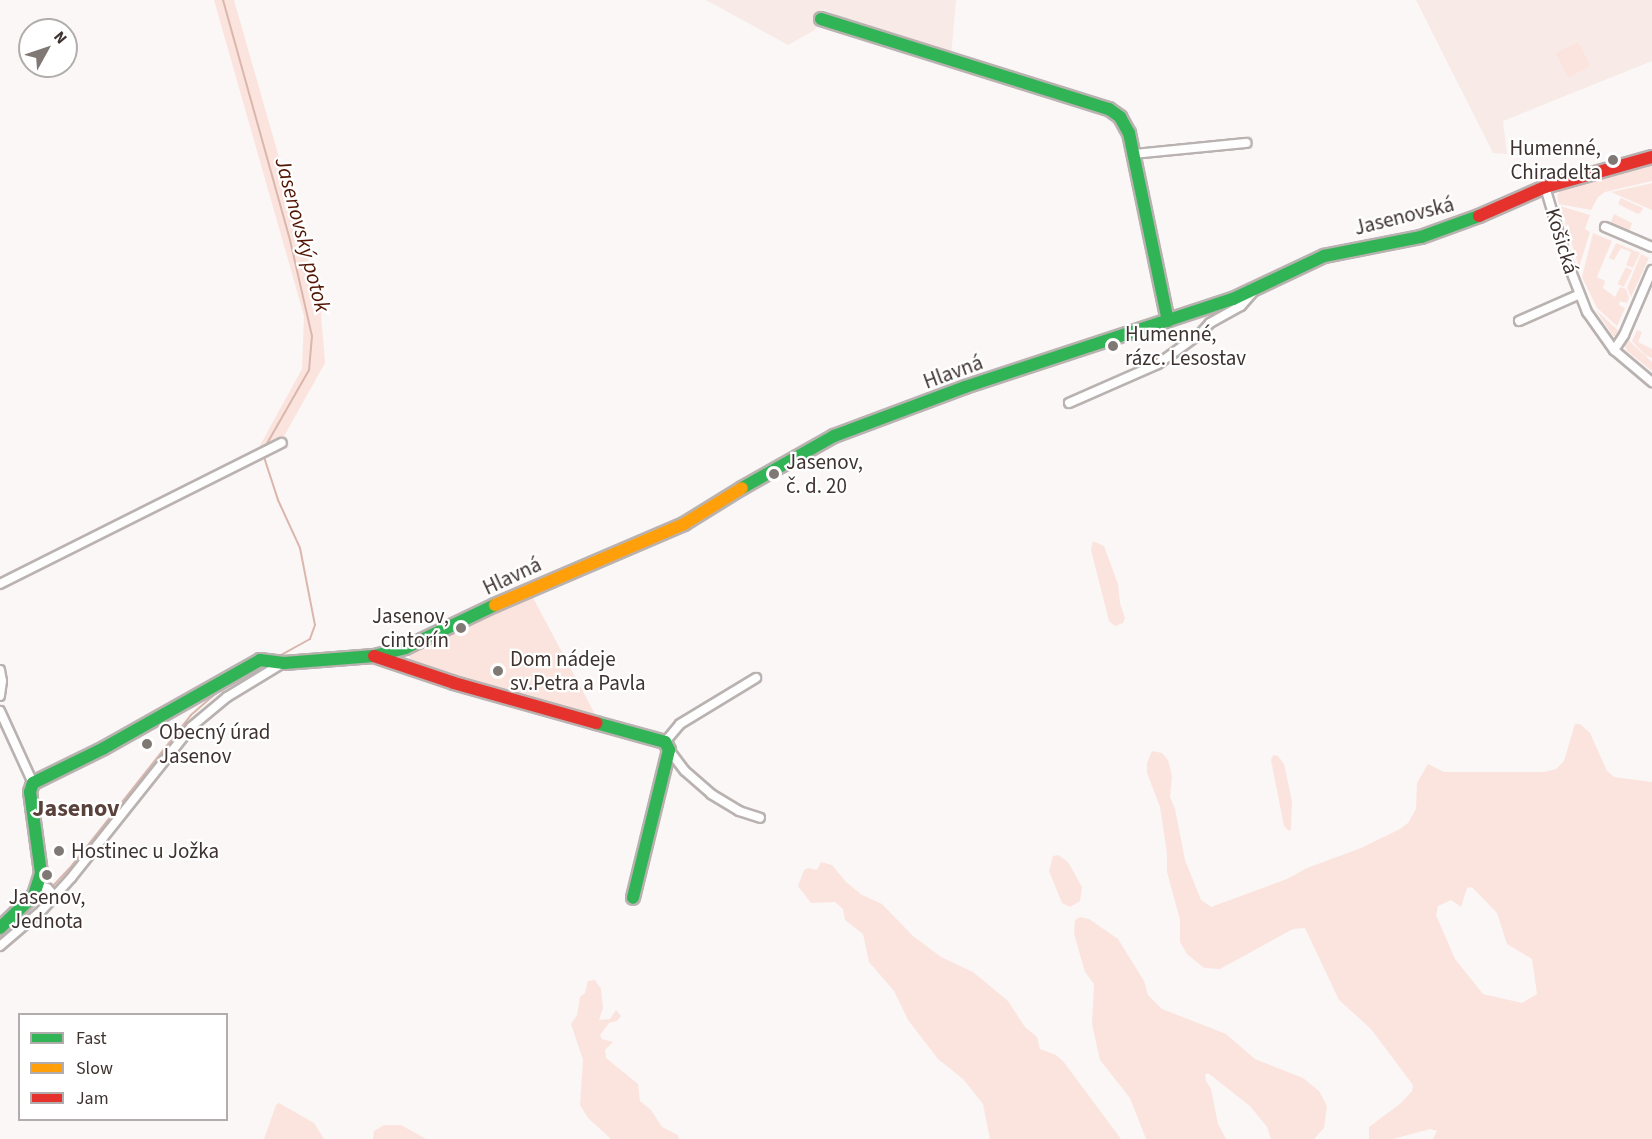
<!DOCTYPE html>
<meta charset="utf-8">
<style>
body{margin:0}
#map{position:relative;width:1652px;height:1139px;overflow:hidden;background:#faf7f6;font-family:"Source Sans 3",sans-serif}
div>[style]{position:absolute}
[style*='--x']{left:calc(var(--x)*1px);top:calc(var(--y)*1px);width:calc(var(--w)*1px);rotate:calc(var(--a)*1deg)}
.built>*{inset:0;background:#f8eae6}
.green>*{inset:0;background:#fbe4de;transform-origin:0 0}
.stream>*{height:2px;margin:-1px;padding:0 1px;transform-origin:1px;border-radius:1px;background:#dab6ac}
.roads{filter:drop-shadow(2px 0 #b9b2b0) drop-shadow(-2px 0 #b9b2b0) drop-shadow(0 2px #b9b2b0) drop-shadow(0 -2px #b9b2b0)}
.street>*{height:8px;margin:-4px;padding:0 4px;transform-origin:4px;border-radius:4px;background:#fefefe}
.fast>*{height:12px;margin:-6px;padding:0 6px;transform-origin:6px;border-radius:6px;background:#30b455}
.slow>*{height:12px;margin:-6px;padding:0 6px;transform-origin:6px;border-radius:6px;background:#ff9f0a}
.jam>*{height:12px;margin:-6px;padding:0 6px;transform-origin:6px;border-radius:6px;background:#e5322d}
.dots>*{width:16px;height:16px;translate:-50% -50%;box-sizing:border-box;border:3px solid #fff;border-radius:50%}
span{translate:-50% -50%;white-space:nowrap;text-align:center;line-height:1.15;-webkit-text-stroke:4.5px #fff;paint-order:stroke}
.poi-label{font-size:21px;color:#3f3330}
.right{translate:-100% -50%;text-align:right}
.left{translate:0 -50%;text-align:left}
.street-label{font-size:21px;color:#3f3330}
.water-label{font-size:22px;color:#531605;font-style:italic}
.quarter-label{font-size:24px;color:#5a423c;font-weight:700}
.legend{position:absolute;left:18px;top:1013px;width:210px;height:108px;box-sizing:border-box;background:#fff;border:2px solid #b2adac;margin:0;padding:8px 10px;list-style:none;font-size:18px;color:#3f3330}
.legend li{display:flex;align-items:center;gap:12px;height:30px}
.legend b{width:30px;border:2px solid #b2adac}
.north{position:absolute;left:18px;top:18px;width:60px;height:60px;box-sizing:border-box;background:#fff;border:2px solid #b2adac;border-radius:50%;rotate:50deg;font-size:16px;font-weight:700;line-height:24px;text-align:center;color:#3f3330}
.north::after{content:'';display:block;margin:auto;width:21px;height:27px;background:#807875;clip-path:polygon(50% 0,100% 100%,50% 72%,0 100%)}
</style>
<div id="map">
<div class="built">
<i style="clip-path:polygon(706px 0,956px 0,951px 57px,863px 29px,824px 9px,815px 30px,788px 45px)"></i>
<i style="clip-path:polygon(1416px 0,1652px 0,1652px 61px,1503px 121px,1507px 154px,1493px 153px)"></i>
</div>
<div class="green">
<i style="clip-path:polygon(214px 0,234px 0,320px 301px,325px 363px,283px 438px,257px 451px,302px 369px,304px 316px)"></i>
<i style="left:1578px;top:42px;width:27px;height:25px;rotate:63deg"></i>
<i style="clip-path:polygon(1652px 162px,1652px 181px,1605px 192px,1598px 197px,1591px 210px,1559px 204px,1557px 196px,1561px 188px)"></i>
<i style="clip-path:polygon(1652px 183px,1652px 210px,1611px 192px,1644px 185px)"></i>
<i style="clip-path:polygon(1621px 198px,1643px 208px,1641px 212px,1638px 214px,1618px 204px)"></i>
<i style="clip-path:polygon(1560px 206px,1590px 215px,1585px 229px,1590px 232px,1579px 267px)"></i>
<i style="clip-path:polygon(1614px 214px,1632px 223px,1629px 232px,1610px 224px)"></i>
<i style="clip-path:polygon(1593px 233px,1612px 241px,1597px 277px,1605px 281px,1603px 288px,1615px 297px,1620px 287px,1626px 289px,1629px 297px,1627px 303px,1620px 301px,1619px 305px,1625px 308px,1617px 326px,1597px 308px,1582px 277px)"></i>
<i style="clip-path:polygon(1616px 243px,1640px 253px,1633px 268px,1626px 265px,1631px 252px,1621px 248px,1614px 260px,1609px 258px)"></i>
<i style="clip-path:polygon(1641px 254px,1649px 258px,1631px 297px,1627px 288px)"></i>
<i style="left:1626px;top:267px;width:7px;height:19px;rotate:27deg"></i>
<i style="clip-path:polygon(1596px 310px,1621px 333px,1619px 336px,1613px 336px)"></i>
<i style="clip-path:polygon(1637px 330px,1642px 332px,1638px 342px,1652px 349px,1652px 358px,1645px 355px,1632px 341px)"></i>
<i style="clip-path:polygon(1626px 338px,1652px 362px,1652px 371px,1627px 351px,1624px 344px)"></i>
<i style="clip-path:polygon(1093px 541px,1104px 546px,1118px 584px,1120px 603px,1125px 618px,1123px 623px,1115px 626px,1109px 621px,1091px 550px)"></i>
<i style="clip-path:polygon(531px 594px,596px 716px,413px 666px,409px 655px)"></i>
<i style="clip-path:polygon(evenodd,1575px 724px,1580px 724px,1590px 733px,1607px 771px,1614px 777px,1652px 782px,1652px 1139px,1433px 1139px,1437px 1131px,1430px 1129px,1393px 1139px,1369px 1139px,1369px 1127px,1401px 1103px,1412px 1091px,1413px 1085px,1371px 1029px,1339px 1000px,1305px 928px,1293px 929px,1220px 969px,1204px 968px,1187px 954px,1180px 942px,1180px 920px,1167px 872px,1167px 854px,1160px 807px,1147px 773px,1147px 763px,1152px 751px,1162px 753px,1168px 760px,1172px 776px,1170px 797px,1175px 809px,1185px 860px,1201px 900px,1211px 907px,1287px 879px,1307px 868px,1361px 848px,1400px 829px,1408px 823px,1416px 809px,1417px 783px,1428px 764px,1444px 772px,1544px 772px,1556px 769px,1564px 761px,1575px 724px,1472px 887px,1497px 913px,1507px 944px,1532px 959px,1537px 994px,1522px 1003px,1483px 994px,1455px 959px,1436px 915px,1438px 906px,1451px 900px,1461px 907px,1467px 888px,1472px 887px)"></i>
<i style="clip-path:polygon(1273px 755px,1278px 756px,1284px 764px,1292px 801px,1291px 829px,1289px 831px,1284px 826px,1271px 760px)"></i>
<i style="clip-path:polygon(1058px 855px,1068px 862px,1082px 887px,1080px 901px,1070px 907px,1062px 903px,1049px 871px,1053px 856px)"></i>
<i style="clip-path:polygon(821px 862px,832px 865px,846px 882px,862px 895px,882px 904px,913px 936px,941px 957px,973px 972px,1008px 1001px,1025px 1027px,1037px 1037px,1040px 1049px,1056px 1055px,1063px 1061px,1121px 1139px,990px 1139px,983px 1104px,963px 1079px,938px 1059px,908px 1020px,894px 991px,869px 962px,863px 934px,845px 920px,843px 909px,835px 902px,811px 903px,798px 886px,804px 870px,808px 868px,817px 870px)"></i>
<i style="clip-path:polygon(1080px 917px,1089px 919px,1118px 939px,1144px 981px,1148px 995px,1162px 1009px,1226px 1034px,1255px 1059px,1303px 1078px,1319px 1091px,1327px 1106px,1324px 1128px,1314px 1139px,1271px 1139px,1267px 1127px,1250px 1106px,1208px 1073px,1205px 1075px,1206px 1081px,1211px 1089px,1218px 1124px,1226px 1139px,1146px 1139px,1130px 1098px,1100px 1060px,1092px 1024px,1094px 984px,1085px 972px,1074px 934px,1075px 920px)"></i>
<i style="clip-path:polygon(595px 980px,601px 989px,603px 1008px,599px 1020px,610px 1019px,616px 1010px,621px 1016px,617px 1021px,609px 1023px,600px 1035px,602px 1039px,613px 1042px,605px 1050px,606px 1058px,638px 1084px,640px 1101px,651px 1110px,662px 1127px,678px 1135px,679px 1139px,611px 1139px,588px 1118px,580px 1105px,583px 1060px,571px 1024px,577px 1015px,580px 997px,585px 993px,588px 981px)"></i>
<i style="clip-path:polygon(279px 1103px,314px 1123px,324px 1139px,264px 1139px,276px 1105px)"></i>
<i style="clip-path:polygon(401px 1125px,426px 1139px,373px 1139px,374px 1131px,384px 1125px)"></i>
</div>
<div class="stream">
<i style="--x:223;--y:0;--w:249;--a:74.4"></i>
<i style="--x:290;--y:240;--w:98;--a:77.1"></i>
<i style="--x:312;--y:336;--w:34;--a:95"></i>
<i style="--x:309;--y:370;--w:91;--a:119.7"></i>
<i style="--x:263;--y:454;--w:48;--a:71.9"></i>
<i style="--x:278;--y:500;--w:53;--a:65.4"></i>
<i style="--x:300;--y:548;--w:78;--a:79"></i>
<i style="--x:315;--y:625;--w:15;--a:110"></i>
<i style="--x:310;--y:639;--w:37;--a:151"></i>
<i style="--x:52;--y:887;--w:25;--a:-47"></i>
<i style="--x:69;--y:869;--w:196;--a:-51.6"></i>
<i style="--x:191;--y:715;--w:35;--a:-41"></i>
<i style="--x:217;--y:692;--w:53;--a:-29.5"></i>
<i style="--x:0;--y:937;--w:66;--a:-43.8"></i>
</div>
<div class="roads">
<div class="street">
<i style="--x:1134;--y:154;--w:113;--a:-5.6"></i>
<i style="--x:1545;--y:187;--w:77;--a:73.4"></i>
<i style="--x:1567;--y:261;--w:55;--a:68.6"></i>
<i style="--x:1587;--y:312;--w:47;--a:54.6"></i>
<i style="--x:1614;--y:350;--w:50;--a:40.1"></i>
<i style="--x:1605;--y:227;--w:51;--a:23.1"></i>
<i style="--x:1519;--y:321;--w:64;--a:-23.8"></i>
<i style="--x:1614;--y:350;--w:18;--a:-56"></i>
<i style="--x:1624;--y:335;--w:71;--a:-66.7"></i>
<i style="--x:1069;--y:403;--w:97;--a:-23.7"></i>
<i style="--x:1158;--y:364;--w:53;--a:-35.8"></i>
<i style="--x:1201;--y:333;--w:13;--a:-48"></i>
<i style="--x:1210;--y:323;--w:35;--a:-29"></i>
<i style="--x:1241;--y:306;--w:20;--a:-49"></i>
<i style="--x:0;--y:584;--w:315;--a:-26.6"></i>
<i style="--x:0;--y:670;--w:11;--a:80"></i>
<i style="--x:2;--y:681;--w:15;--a:98"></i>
<i style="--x:0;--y:711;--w:79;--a:65.4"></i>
<i style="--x:665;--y:742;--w:23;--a:-50"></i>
<i style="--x:680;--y:724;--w:89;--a:-31.2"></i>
<i style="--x:669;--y:750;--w:26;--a:53"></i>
<i style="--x:685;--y:771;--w:35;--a:41"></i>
<i style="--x:711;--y:794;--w:33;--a:31"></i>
<i style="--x:739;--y:811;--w:22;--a:18"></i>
<i style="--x:39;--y:885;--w:9;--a:21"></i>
<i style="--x:47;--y:888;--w:11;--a:45"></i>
<i style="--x:0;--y:946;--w:55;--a:-40.6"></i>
<i style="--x:42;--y:910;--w:43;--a:-47.8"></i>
<i style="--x:71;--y:878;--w:193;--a:-51.5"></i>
<i style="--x:191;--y:727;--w:47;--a:-39.8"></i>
<i style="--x:227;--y:697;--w:66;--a:-31.3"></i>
</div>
<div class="fast">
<i style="--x:821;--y:19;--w:302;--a:17.4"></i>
<i style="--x:1109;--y:109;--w:14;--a:36"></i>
<i style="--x:1120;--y:117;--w:18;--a:61"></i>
<i style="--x:1129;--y:133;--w:192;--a:78.3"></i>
<i style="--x:742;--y:488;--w:106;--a:-29.5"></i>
<i style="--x:834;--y:436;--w:140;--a:-20.5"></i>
<i style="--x:965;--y:387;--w:282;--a:-18.2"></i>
<i style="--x:1233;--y:299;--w:101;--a:-25.3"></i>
<i style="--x:1324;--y:256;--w:99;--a:-11.1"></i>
<i style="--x:1421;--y:237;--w:62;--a:-19.9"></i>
<i style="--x:596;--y:723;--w:72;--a:15.4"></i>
<i style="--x:665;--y:742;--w:9;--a:63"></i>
<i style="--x:669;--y:750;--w:152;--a:103.7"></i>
<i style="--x:0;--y:928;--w:47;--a:-44.1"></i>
<i style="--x:34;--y:895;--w:23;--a:-72"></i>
<i style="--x:41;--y:873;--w:82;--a:-97.7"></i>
<i style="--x:30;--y:792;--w:9;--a:-72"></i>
<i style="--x:33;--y:783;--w:79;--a:-26.2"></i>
<i style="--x:104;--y:748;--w:179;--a:-29.4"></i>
<i style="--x:260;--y:660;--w:24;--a:7"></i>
<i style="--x:284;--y:663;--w:90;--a:-4.4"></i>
<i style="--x:374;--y:656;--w:32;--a:-14"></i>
<i style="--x:405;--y:648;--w:100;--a:-25.5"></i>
</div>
<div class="slow">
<i style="--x:495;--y:605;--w:206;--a:-23.2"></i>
<i style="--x:684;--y:524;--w:68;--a:-31.8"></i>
</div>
<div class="jam">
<i style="--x:1479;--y:216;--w:72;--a:-23.7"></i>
<i style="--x:1545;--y:187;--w:111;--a:-15.7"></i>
<i style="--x:374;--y:656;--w:84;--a:18.6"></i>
<i style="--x:454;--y:683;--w:148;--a:15.7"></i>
</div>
</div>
<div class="dots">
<i style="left:1613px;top:160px;background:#807875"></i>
<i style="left:1113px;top:346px;background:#807875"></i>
<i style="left:774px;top:474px;background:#807875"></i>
<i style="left:461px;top:628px;background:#807875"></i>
<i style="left:498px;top:671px;background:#807875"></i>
<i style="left:147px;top:744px;background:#807875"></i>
<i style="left:59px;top:851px;background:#807875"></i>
<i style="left:47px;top:875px;background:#807875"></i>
</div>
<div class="poi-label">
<span class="right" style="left:1601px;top:160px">Humenné,<br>Chiradelta</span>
<span class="left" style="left:1125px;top:346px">Humenné,<br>rázc. Lesostav</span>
<span class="left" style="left:786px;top:474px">Jasenov,<br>č. d. 20</span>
<span class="right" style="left:449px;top:628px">Jasenov,<br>cintorín</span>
<span class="left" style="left:510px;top:671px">Dom nádeje<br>sv.Petra a Pavla</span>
<span class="left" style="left:159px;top:744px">Obecný úrad<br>Jasenov</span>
<span class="left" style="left:71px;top:851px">Hostinec u Jožka</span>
<span style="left:47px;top:909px">Jasenov,<br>Jednota</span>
</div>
<div class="street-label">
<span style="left:1404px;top:216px;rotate:-14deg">Jasenovská</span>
<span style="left:1562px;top:241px;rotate:73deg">Košická</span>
<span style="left:953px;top:372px;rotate:-20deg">Hlavná</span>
<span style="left:512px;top:576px;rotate:-25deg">Hlavná</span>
</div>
<div class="water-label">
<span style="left:302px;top:235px;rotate:75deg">Jasenovský potok</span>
</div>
<div class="quarter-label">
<span style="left:76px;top:809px">Jasenov</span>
</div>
<ul class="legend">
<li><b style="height:8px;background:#30b455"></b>Fast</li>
<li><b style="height:8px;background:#ff9f0a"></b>Slow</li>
<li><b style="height:8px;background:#e5322d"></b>Jam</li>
</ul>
<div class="north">N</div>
</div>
